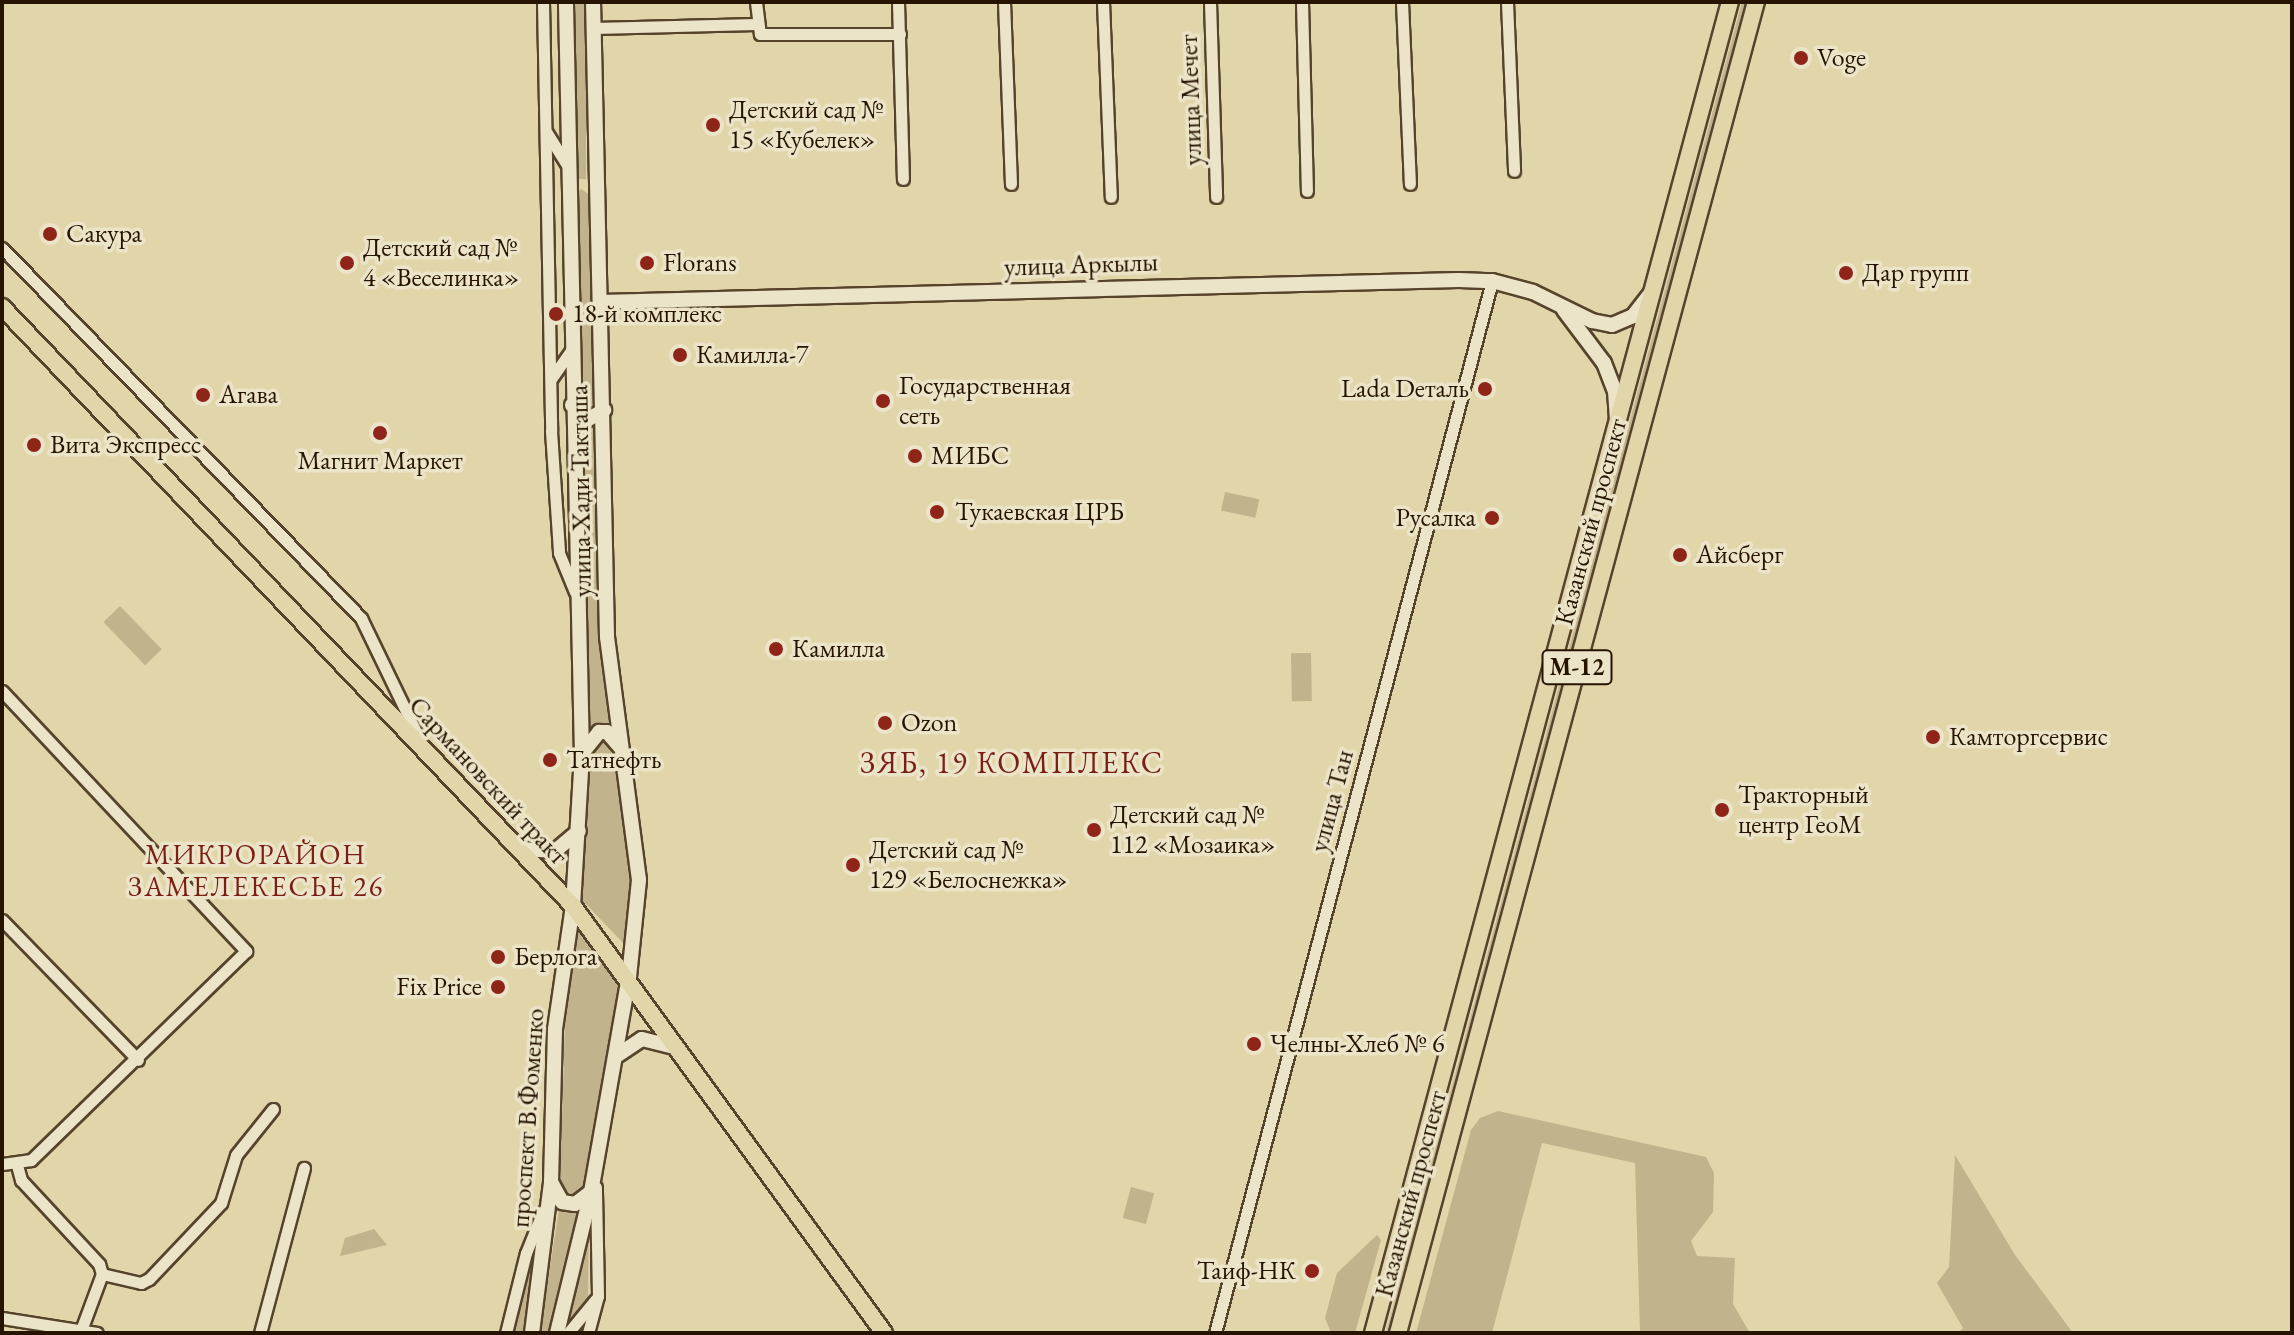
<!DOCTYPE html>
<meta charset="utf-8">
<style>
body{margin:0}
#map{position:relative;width:2294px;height:1335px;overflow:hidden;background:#e1d5aa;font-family:"EB Garamond",serif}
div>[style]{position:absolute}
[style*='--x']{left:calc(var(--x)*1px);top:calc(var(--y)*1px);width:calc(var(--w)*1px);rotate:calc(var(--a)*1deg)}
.green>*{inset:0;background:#c1b48d;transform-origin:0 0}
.roads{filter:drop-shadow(2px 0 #55442b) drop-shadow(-2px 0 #55442b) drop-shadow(0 2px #55442b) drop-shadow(0 -2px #55442b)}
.minor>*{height:11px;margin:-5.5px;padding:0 5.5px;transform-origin:5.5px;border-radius:5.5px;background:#ece4c8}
.tertiary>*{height:14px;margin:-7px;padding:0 7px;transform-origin:7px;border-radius:7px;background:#ece4c8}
.secondary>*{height:14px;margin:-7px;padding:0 7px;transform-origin:7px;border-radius:7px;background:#ece4c8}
.primary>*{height:16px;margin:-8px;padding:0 8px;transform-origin:8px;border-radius:8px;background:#e1d5aa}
.dots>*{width:22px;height:22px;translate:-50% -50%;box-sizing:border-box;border:4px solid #ece4c8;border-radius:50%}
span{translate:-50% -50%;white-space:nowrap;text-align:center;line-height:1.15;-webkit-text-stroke:7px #ece4c8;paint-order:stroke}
.shield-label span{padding:2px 6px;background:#ece4c8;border:2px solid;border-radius:6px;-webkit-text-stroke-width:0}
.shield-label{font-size:24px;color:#261401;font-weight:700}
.poi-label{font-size:26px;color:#261401}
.left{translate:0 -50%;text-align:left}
.right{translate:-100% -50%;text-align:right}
.street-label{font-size:26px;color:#261401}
.neighbourhood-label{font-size:28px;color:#7a1f14;letter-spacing:2px}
.quarter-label{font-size:30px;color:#7a1f14;letter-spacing:2px}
.frame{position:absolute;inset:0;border:4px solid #261401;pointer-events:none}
</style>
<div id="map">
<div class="green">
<i style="left:571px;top:2px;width:15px;height:177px"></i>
<i style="clip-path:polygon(1742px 2px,1748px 2px,1391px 1333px,1386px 1333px)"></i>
<i style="clip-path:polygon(581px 189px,590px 195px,595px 409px,589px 413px,580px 410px,575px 194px)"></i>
<i style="clip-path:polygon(595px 427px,609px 729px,588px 730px,582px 429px)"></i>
<i style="left:1225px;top:492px;width:35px;height:19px;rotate:12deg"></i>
<i style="left:120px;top:606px;width:60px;height:23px;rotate:46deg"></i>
<i style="left:1311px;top:653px;width:48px;height:20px;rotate:89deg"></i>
<i style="clip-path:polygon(604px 740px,615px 759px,632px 898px,628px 948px,582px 900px,589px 755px,597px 741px)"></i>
<i style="clip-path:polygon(579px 925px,622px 984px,585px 1194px,572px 1200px,560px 1192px,560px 1183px,565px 1025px)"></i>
<i style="clip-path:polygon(1498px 1111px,1706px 1157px,1714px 1173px,1713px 1212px,1691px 1241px,1697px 1256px,1735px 1258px,1733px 1304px,1750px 1333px,1640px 1333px,1635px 1163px,1542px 1143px,1492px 1333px,1416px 1333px,1471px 1130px,1480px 1118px)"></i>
<i style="clip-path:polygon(1955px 1155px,2015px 1255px,2073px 1333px,1958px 1333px,1963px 1328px,1937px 1283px,1949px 1267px)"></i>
<i style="left:1131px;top:1187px;width:24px;height:32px;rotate:15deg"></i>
<i style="clip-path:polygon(559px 1209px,582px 1210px,554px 1333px,540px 1333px)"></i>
<i style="clip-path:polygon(589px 1228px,588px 1305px,581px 1333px,563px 1333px)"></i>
<i style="clip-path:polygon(374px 1229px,387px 1245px,340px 1256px,345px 1238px)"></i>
<i style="clip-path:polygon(537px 1235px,523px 1333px,508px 1333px)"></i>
<i style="clip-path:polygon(1377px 1235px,1381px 1240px,1355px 1333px,1331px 1333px,1325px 1318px,1337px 1273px)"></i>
</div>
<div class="roads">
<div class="minor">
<i style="--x:543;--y:2;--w:429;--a:88.9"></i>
<i style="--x:551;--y:431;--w:122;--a:86.2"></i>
<i style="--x:559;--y:553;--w:42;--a:67.7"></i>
<i style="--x:756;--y:2;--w:32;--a:83"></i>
<i style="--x:760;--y:34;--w:140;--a:0"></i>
<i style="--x:898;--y:2;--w:177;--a:88.4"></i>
<i style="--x:1004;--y:2;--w:182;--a:87.8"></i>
<i style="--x:1103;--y:2;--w:195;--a:87.7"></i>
<i style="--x:1210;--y:2;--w:195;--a:88.2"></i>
<i style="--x:1302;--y:2;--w:189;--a:88.5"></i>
<i style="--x:1402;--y:2;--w:182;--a:87.5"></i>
<i style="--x:1507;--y:2;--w:169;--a:87.6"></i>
<i style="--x:594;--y:28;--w:162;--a:-1.4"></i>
<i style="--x:547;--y:133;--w:39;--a:58"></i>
<i style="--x:2;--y:248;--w:516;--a:45.86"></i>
<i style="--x:361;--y:618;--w:136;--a:64.2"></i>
<i style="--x:551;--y:379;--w:35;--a:-55"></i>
<i style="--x:2;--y:691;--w:357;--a:46.8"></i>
<i style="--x:246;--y:951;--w:300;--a:135.8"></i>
<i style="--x:31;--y:1160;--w:29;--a:172"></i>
<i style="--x:2;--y:920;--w:195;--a:45.8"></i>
<i style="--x:17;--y:1165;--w:16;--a:75"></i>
<i style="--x:21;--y:1180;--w:115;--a:47.1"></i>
<i style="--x:99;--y:1264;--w:10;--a:73"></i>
<i style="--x:2;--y:1318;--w:96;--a:9"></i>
<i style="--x:80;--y:1333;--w:63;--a:-69.6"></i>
<i style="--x:102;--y:1274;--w:40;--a:13"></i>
<i style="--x:141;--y:1283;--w:9;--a:-27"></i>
<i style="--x:149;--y:1279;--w:105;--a:-46.5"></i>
<i style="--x:221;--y:1203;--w:50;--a:-72.6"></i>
<i style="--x:236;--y:1155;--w:59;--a:-51.2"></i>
<i style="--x:260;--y:1333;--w:171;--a:-75.1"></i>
<i style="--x:506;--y:1333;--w:82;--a:-76"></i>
<i style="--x:526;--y:1253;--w:45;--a:-68"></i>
<i style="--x:568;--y:1333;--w:43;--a:-50.7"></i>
<i style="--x:588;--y:1333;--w:38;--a:-75"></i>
<i style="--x:598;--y:1296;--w:109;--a:-91.1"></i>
<i style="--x:1215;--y:1333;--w:1088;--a:-75.25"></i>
</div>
<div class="tertiary">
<i style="--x:601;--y:302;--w:858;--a:-1.47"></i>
<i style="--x:1459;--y:280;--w:33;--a:2"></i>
<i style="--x:1492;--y:281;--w:42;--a:15"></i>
<i style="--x:1533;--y:292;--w:66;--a:26.2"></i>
<i style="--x:1592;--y:321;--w:20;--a:11"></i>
<i style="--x:1612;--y:325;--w:23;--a:-23"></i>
<i style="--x:1633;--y:316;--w:29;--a:-52"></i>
<i style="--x:1564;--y:310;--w:66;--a:53"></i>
<i style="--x:1604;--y:363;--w:30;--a:69"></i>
<i style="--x:1615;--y:391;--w:27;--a:86"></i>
</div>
<div class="secondary">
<i style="--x:572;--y:405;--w:21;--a:45"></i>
<i style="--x:587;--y:420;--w:20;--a:-30"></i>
<i style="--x:583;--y:752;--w:26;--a:-51"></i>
<i style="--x:599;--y:732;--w:8;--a:0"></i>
<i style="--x:607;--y:732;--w:21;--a:49"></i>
<i style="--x:519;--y:849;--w:36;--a:3"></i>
<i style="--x:555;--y:851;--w:31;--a:-40"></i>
<i style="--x:615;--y:1057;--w:32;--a:-34"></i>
<i style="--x:642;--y:1039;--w:34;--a:14"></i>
<i style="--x:551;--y:1182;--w:23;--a:61"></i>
<i style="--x:562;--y:1202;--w:13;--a:9"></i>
<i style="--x:575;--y:1204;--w:20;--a:-37"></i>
<i style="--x:532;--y:1333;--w:152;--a:-82.8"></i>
<i style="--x:551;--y:1182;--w:153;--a:-88.5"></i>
<i style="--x:555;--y:1029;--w:124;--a:-81.7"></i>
<i style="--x:573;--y:906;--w:150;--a:-86.6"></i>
<i style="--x:582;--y:756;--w:754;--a:-91.22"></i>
<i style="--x:557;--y:1333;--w:145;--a:-76.4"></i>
<i style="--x:591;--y:1192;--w:218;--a:-80"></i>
<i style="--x:629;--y:977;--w:98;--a:-84.1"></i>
<i style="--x:639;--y:880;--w:245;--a:-97.5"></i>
<i style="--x:607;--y:637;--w:635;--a:-91.26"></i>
</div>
<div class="primary">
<i style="--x:2;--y:307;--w:828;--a:46.37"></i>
<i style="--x:573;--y:906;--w:528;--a:53.93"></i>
<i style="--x:1373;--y:1333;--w:1378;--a:-74.99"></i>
<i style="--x:1398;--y:1333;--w:1378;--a:-74.95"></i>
</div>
</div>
<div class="dots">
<i style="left:1801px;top:58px;background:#8f2418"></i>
<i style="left:713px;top:125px;background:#8f2418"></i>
<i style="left:50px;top:234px;background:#8f2418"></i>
<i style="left:347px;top:263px;background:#8f2418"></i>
<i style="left:647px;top:263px;background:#8f2418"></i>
<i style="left:1846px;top:273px;background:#8f2418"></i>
<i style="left:556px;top:314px;background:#8f2418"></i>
<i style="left:680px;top:355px;background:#8f2418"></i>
<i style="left:1485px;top:389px;background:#8f2418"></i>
<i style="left:203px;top:395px;background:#8f2418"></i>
<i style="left:883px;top:401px;background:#8f2418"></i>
<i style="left:380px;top:433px;background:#8f2418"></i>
<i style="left:34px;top:445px;background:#8f2418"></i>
<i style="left:915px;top:456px;background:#8f2418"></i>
<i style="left:937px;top:512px;background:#8f2418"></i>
<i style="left:1492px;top:518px;background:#8f2418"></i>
<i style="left:1680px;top:555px;background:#8f2418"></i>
<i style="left:776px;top:649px;background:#8f2418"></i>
<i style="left:885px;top:723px;background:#8f2418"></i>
<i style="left:1933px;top:737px;background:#8f2418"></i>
<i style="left:550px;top:760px;background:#8f2418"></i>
<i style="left:1722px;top:810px;background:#8f2418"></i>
<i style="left:1094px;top:830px;background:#8f2418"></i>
<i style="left:853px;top:865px;background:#8f2418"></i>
<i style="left:498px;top:957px;background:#8f2418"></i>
<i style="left:498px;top:987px;background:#8f2418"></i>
<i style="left:1254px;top:1044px;background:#8f2418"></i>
<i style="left:1312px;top:1271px;background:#8f2418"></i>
</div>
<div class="shield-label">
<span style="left:1577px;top:667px">М-12</span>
</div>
<div class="poi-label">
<span class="left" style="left:1817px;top:58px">Voge</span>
<span class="left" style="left:729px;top:125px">Детский сад №<br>15 «Кубелек»</span>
<span class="left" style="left:66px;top:234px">Сакура</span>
<span class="left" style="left:363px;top:263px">Детский сад №<br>4 «Веселинка»</span>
<span class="left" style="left:663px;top:263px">Florans</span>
<span class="left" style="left:1862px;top:273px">Дар групп</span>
<span class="left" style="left:572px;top:314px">18-й комплекс</span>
<span class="left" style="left:696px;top:355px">Камилла-7</span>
<span class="left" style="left:899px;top:401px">Государственная<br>сеть</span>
<span class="right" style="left:1469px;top:389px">Lada Dеталь</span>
<span class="left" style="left:219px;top:395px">Агава</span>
<span class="left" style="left:50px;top:445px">Вита Экспресс</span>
<span class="left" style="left:931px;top:456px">МИБС</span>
<span style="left:380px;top:461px">Магнит Маркет</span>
<span class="left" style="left:955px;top:512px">Тукаевская ЦРБ</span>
<span class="right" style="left:1476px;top:518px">Русалка</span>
<span class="left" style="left:1696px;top:555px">Айсберг</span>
<span class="left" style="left:792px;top:649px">Камилла</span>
<span class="left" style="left:901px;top:723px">Ozon</span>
<span class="left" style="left:1949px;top:737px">Камторгсервис</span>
<span class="left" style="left:566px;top:760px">Татнефть</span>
<span class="left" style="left:1738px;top:810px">Тракторный<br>центр ГеоМ</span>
<span class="left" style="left:1110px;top:830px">Детский сад №<br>112 «Мозаика»</span>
<span class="left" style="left:869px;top:865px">Детский сад №<br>129 «Белоснежка»</span>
<span class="left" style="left:514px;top:957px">Берлога</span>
<span class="right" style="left:482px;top:987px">Fix Price</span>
<span class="left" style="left:1270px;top:1044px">Челны-Хлеб № 6</span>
<span class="right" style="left:1296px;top:1271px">Таиф-НК</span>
</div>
<div class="street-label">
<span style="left:1191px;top:100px;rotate:-92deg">улица Мечет</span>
<span style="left:1081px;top:265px;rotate:-2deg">улица Аркылы</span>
<span style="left:581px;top:491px;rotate:-91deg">улица Хади Такташа</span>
<span style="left:1591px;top:522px;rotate:-75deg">Казанский проспект</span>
<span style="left:488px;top:781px;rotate:47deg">Сармановский тракт</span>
<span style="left:1332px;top:801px;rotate:-75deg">улица Тан</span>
<span style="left:528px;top:1118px;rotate:-86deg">проспект В.Фоменко</span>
<span style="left:1411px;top:1194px;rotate:-75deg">Казанский проспект</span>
</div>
<div class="neighbourhood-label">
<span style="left:256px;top:870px">МИКРОРАЙОН<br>ЗАМЕЛЕКЕСЬЕ 26</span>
</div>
<div class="quarter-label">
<span style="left:1012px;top:763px">ЗЯБ, 19 КОМПЛЕКС</span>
</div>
<div class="frame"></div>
</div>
